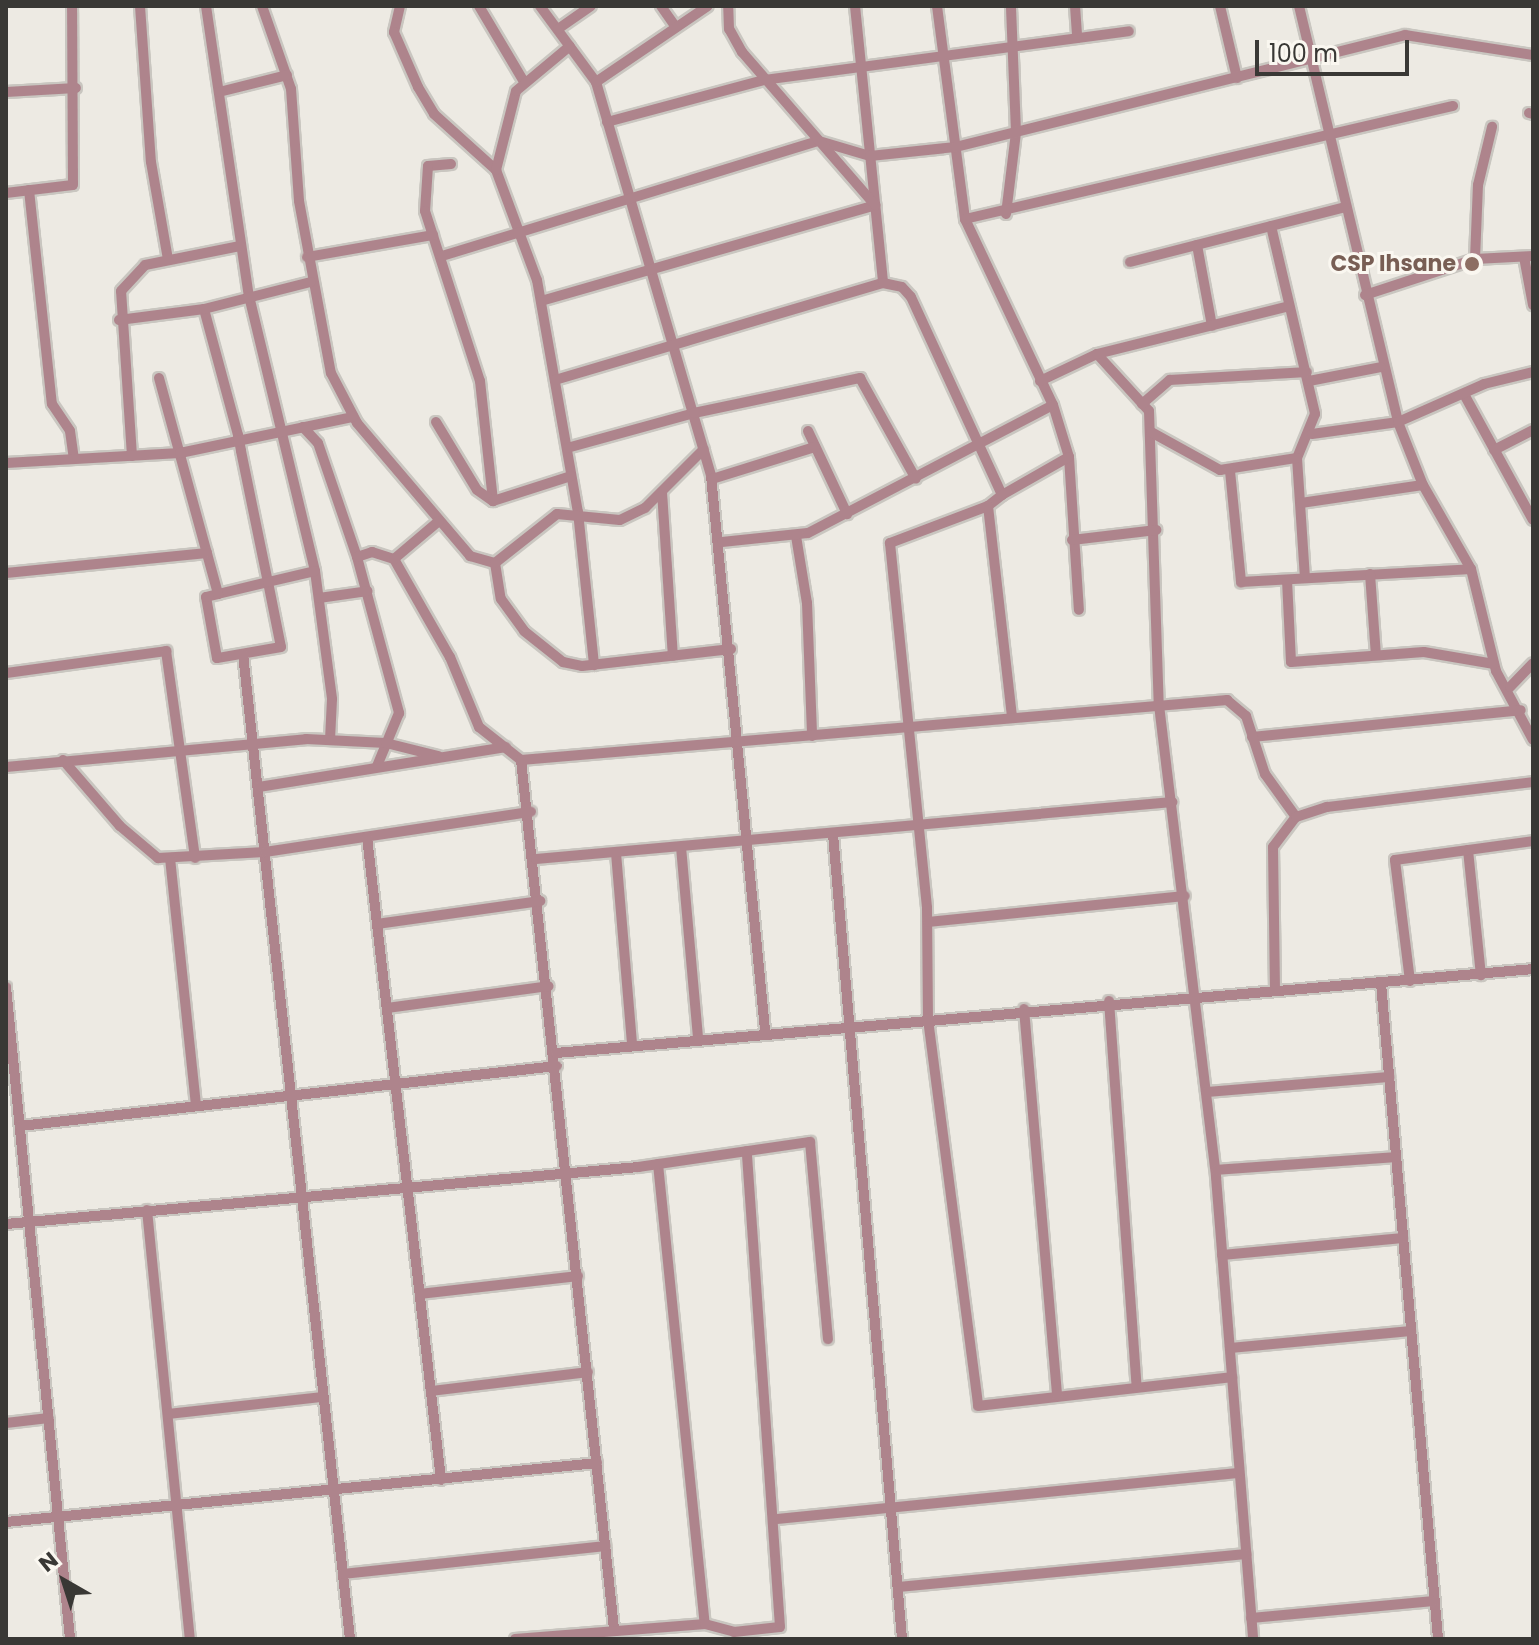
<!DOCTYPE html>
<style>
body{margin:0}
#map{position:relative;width:1539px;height:1645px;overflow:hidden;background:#edeae3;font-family:Poppins,sans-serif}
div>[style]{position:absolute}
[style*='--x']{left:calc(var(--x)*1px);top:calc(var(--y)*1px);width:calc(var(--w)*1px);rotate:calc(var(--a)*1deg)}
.roads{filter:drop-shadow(2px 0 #c9c6c0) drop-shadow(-2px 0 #c9c6c0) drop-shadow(0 2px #c9c6c0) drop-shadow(0 -2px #c9c6c0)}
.street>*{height:10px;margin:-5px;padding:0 5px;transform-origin:5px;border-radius:5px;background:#ae848c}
.dots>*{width:22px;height:22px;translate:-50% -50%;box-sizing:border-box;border:4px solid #faf7f0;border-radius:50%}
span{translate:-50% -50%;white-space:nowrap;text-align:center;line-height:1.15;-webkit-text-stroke:6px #faf7f0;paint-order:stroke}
.education-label{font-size:22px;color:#785e54;font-weight:700}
.right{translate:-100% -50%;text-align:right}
.frame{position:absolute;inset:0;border:8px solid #393835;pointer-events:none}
.north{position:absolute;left:24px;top:1541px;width:80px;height:80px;-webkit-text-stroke:6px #faf7f0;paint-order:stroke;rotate:321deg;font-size:22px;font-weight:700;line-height:32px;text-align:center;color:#393835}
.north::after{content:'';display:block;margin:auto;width:28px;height:36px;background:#393835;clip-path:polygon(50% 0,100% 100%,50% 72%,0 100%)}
.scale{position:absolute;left:1255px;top:40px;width:154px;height:36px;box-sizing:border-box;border:4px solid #393835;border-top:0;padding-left:10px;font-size:24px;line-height:28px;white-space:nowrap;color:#393835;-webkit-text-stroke:6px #faf7f0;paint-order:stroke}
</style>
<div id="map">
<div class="roads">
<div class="street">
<i style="--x:140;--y:6;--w:156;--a:86"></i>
<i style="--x:151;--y:162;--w:98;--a:80.1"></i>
<i style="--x:206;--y:6;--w:293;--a:81.6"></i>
<i style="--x:249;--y:296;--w:283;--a:76.5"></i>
<i style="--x:315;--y:571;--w:129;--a:82.4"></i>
<i style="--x:332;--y:699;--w:41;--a:92.8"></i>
<i style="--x:262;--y:6;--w:88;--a:70.7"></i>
<i style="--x:291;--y:89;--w:112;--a:85.9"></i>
<i style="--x:299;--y:201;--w:175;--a:79.5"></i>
<i style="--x:331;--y:373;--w:56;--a:62.5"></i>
<i style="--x:357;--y:423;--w:175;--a:49.6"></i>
<i style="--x:470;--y:556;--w:26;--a:16"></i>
<i style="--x:495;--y:563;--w:36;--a:81"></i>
<i style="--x:501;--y:599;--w:39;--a:54"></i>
<i style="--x:524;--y:631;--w:50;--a:38.5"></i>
<i style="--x:563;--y:662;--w:19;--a:12"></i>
<i style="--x:582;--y:666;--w:150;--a:-6.5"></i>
<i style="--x:400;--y:6;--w:27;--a:103"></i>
<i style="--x:394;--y:32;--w:60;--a:66.4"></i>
<i style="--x:418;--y:87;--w:31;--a:59"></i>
<i style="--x:434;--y:114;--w:84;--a:42.1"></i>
<i style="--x:496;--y:170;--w:117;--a:69.6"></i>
<i style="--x:537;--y:280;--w:236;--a:80"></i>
<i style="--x:578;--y:512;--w:154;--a:84"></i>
<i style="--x:479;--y:6;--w:86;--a:59.3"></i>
<i style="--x:540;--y:6;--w:94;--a:53.6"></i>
<i style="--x:596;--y:82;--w:410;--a:73.7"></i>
<i style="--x:711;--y:476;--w:557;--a:84.43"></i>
<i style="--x:661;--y:6;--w:24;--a:55"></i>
<i style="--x:855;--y:6;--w:278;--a:84.2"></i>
<i style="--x:937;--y:6;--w:215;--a:82.5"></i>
<i style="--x:965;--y:219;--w:206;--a:64.7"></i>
<i style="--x:1053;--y:405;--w:54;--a:72.9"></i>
<i style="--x:1069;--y:457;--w:153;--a:86.3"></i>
<i style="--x:1075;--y:6;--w:32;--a:86"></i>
<i style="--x:1220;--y:6;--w:74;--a:76.7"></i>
<i style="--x:1299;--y:6;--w:428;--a:76.6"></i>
<i style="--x:1398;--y:422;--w:68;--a:68.4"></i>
<i style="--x:1423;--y:485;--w:97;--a:60.3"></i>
<i style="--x:1471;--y:569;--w:105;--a:76.2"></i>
<i style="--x:1496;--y:671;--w:78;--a:61.8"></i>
<i style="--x:558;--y:29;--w:40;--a:-34.9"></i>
<i style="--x:596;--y:82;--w:135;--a:-34.2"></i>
<i style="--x:6;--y:92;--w:70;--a:-3.3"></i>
<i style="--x:219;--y:92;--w:70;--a:-14"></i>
<i style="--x:1529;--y:113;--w:4;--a:14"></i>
<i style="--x:607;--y:122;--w:163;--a:-15"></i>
<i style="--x:764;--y:80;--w:368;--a:-7.6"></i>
<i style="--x:451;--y:164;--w:23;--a:175"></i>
<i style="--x:428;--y:166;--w:45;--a:93.8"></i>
<i style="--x:425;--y:211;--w:179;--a:72.1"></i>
<i style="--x:480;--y:381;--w:121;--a:83.8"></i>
<i style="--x:496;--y:170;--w:81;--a:-75.8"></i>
<i style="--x:516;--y:91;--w:70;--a:-39.8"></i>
<i style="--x:29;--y:190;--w:215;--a:83.9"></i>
<i style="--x:52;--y:404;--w:32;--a:56"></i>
<i style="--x:70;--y:431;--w:28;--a:82"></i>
<i style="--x:6;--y:193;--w:67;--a:-6.8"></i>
<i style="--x:73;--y:185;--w:179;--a:-90.3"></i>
<i style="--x:1006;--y:214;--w:83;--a:-83"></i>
<i style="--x:1016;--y:132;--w:126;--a:-92.3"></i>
<i style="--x:965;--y:219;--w:501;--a:-13.04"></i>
<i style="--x:1271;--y:226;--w:193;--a:76.8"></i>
<i style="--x:1315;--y:414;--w:48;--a:112.2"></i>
<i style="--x:1297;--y:458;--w:120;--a:86.2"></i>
<i style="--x:1197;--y:245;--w:82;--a:79.5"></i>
<i style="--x:442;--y:256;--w:394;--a:-17"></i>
<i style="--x:819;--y:141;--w:53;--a:16.4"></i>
<i style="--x:870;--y:156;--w:86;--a:-6"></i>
<i style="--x:956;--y:147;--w:463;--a:-14"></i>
<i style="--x:1405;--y:35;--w:130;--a:8.9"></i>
<i style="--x:307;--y:257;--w:128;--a:-9.9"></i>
<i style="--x:1524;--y:257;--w:49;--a:79.4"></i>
<i style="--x:1475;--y:259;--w:74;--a:-87.7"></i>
<i style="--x:1478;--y:185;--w:60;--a:-76.4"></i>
<i style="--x:1130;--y:262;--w:223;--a:-14.3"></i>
<i style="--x:1365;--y:295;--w:116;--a:-18.1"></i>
<i style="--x:1475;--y:259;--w:58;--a:-3"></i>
<i style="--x:541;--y:301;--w:348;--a:-16"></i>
<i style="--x:875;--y:205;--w:203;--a:-131"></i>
<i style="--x:742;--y:52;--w:26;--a:-119"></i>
<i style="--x:729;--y:29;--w:23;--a:-92"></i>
<i style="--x:204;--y:309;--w:131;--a:74.9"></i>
<i style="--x:238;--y:435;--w:16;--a:79"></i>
<i style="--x:241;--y:451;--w:134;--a:78.4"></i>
<i style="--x:268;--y:582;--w:66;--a:78.7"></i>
<i style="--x:281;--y:647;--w:65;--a:170.2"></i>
<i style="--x:217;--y:658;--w:62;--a:-100.2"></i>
<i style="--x:206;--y:597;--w:12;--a:-14"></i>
<i style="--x:218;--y:594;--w:51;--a:-13.5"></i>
<i style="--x:268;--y:582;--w:48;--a:-13.2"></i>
<i style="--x:119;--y:320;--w:86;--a:-7.4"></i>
<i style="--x:204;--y:309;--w:110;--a:-14.2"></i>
<i style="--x:1097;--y:354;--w:77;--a:47.6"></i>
<i style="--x:1149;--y:411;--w:294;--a:88.1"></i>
<i style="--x:1159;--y:705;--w:475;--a:83.1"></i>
<i style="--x:1216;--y:1177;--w:463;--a:85.4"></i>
<i style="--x:159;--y:378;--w:224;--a:74.7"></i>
<i style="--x:555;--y:380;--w:342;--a:-16.5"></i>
<i style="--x:883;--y:283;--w:19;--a:12"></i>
<i style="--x:902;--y:287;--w:13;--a:48"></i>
<i style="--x:911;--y:297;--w:218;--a:65.3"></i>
<i style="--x:1002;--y:495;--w:18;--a:142"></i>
<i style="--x:988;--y:506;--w:105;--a:159.3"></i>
<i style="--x:890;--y:543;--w:367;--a:84.2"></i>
<i style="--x:927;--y:908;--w:111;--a:89.5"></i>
<i style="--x:928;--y:1019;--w:390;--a:82.6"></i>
<i style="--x:978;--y:1406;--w:256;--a:-6.5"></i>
<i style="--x:1040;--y:381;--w:63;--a:-25.3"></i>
<i style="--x:1097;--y:354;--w:198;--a:-14"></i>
<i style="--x:1309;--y:381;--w:73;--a:-11"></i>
<i style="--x:1465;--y:396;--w:141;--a:61.3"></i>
<i style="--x:1142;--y:404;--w:37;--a:-41"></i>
<i style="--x:1170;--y:380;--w:137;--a:-3.3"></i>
<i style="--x:436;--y:422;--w:79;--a:58.9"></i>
<i style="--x:477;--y:490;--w:19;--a:35"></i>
<i style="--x:303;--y:427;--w:22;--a:47"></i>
<i style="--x:318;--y:443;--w:120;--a:71.1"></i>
<i style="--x:357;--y:557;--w:162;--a:74.9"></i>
<i style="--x:399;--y:713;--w:57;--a:112.5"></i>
<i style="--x:808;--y:431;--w:92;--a:64.8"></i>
<i style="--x:1151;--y:432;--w:79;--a:28.8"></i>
<i style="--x:1220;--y:470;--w:78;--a:-8.9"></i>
<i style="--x:1312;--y:434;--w:87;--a:-7.9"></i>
<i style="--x:1398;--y:422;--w:94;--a:-23.8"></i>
<i style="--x:1484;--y:384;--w:50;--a:-13.8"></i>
<i style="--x:567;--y:448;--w:132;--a:-15.4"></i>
<i style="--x:694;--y:413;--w:170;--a:-11.9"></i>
<i style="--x:860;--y:378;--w:115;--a:61"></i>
<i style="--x:1494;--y:450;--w:44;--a:-27.1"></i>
<i style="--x:132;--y:456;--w:165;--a:-93.8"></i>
<i style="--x:121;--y:291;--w:35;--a:-47"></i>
<i style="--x:145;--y:265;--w:97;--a:-11.3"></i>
<i style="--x:6;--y:463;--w:174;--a:-3.3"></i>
<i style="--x:180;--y:453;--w:177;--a:-11.8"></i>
<i style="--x:1230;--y:471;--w:112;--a:84.3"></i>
<i style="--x:1241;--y:582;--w:230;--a:-3.2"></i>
<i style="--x:712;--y:479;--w:108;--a:-17.3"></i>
<i style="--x:662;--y:492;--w:164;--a:86.2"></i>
<i style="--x:1002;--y:495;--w:77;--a:-29.6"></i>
<i style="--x:493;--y:501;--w:82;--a:-17.8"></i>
<i style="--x:1301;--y:503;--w:123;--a:-8.4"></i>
<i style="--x:988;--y:506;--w:213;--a:83.5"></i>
<i style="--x:796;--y:536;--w:68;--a:80.7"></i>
<i style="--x:807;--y:603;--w:133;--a:87.8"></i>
<i style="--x:1072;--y:540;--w:85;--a:-6.8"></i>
<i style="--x:722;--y:542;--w:86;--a:-6"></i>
<i style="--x:808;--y:533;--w:276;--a:-27.6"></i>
<i style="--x:357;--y:557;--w:16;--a:-18"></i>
<i style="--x:372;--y:552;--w:23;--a:18"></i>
<i style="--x:394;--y:559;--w:113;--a:60.3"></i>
<i style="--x:450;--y:657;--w:76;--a:67.5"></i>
<i style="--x:479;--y:727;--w:53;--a:38.2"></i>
<i style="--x:521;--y:760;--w:874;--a:83.89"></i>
<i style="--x:394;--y:559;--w:59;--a:-40.2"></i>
<i style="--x:495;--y:563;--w:79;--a:-38.3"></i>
<i style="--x:557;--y:514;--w:63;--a:5.4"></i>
<i style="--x:620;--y:520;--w:28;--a:-26"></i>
<i style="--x:645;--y:508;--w:83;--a:-45"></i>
<i style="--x:6;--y:573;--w:202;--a:-5.7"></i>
<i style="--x:1370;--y:574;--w:81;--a:85.8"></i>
<i style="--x:1287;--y:580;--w:82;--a:87.2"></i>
<i style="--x:1291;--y:662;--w:133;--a:-4.3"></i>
<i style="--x:1424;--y:652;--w:71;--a:9.7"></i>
<i style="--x:319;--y:598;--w:49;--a:-8.1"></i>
<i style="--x:243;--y:654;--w:991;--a:83.8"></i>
<i style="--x:6;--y:673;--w:162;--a:-7.8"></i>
<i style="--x:166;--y:651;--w:209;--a:82"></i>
<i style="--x:1510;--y:687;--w:33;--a:-46"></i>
<i style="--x:1252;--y:737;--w:270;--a:-5.7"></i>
<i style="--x:63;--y:760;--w:87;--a:49.2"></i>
<i style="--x:120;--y:826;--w:50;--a:40.1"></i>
<i style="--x:158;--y:858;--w:107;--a:-3.2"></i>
<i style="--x:265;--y:852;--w:269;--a:-8.6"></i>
<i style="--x:521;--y:760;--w:709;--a:-4.86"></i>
<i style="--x:1227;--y:700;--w:25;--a:40"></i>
<i style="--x:1246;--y:716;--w:61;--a:71.9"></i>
<i style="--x:1265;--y:774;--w:53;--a:54.2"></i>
<i style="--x:6;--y:767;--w:301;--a:-5.3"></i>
<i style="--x:306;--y:739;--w:80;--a:2.9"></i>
<i style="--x:386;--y:743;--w:54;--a:14"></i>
<i style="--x:259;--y:787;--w:250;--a:-9.2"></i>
<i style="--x:833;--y:834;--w:808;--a:85.1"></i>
<i style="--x:367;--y:837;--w:647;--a:83.43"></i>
<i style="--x:681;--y:847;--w:190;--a:84.9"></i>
<i style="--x:1468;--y:850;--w:126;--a:84.1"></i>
<i style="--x:616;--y:853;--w:191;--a:85.2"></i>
<i style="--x:170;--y:858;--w:249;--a:84"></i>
<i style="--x:536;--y:859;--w:639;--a:-5.12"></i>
<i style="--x:928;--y:922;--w:258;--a:-5.8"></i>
<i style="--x:377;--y:924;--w:165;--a:-8"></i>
<i style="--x:1410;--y:981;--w:122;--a:-97.1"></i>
<i style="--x:1395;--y:860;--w:139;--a:-7.8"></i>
<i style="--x:1381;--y:983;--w:658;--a:85.03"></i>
<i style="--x:6;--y:987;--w:655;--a:84.39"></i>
<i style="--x:1275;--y:990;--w:143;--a:-90.8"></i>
<i style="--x:1273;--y:847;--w:38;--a:-53"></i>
<i style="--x:1296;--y:817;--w:33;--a:-18"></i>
<i style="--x:1327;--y:807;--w:208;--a:-6.9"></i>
<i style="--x:1109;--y:1001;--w:387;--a:85.9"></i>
<i style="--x:387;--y:1008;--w:163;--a:-7.7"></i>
<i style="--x:1024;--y:1009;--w:388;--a:85.1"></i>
<i style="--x:556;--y:1053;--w:981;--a:-4.91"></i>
<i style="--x:1206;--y:1092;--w:184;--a:-4.7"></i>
<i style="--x:20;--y:1126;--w:540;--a:-6.38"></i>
<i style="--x:658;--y:1164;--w:462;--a:84.2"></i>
<i style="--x:1216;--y:1170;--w:180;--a:-4.1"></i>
<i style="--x:147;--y:1210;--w:431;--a:84.3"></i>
<i style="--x:6;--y:1224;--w:635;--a:-5.15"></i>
<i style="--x:638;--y:1167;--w:174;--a:-8.3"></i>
<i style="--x:810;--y:1142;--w:198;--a:84.8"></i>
<i style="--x:1222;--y:1255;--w:182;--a:-5.4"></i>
<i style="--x:420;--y:1294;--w:159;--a:-6.5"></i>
<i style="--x:1230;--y:1348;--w:182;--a:-5.4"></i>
<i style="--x:431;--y:1391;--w:158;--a:-6.9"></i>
<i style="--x:168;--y:1414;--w:156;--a:-6.3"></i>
<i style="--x:6;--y:1423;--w:43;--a:-6.6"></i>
<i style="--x:777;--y:1519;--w:463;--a:-5.7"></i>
<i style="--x:6;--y:1522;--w:594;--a:-5.7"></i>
<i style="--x:343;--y:1574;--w:264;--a:-6.1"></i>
<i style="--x:898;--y:1587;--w:350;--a:-5.4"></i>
<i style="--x:1251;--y:1618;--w:184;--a:-5.3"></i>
<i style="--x:515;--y:1639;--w:191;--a:-4.5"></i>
<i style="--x:705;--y:1624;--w:30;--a:15"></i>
<i style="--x:734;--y:1632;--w:46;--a:-6.2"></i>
<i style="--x:780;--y:1627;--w:477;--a:-94"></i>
</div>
</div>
<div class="dots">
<i style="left:1472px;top:264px;background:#8d6e63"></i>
</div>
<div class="education-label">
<span class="right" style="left:1456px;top:264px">CSP Ihsane</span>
</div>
<div class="frame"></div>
<div class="north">N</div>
<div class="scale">100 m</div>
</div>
